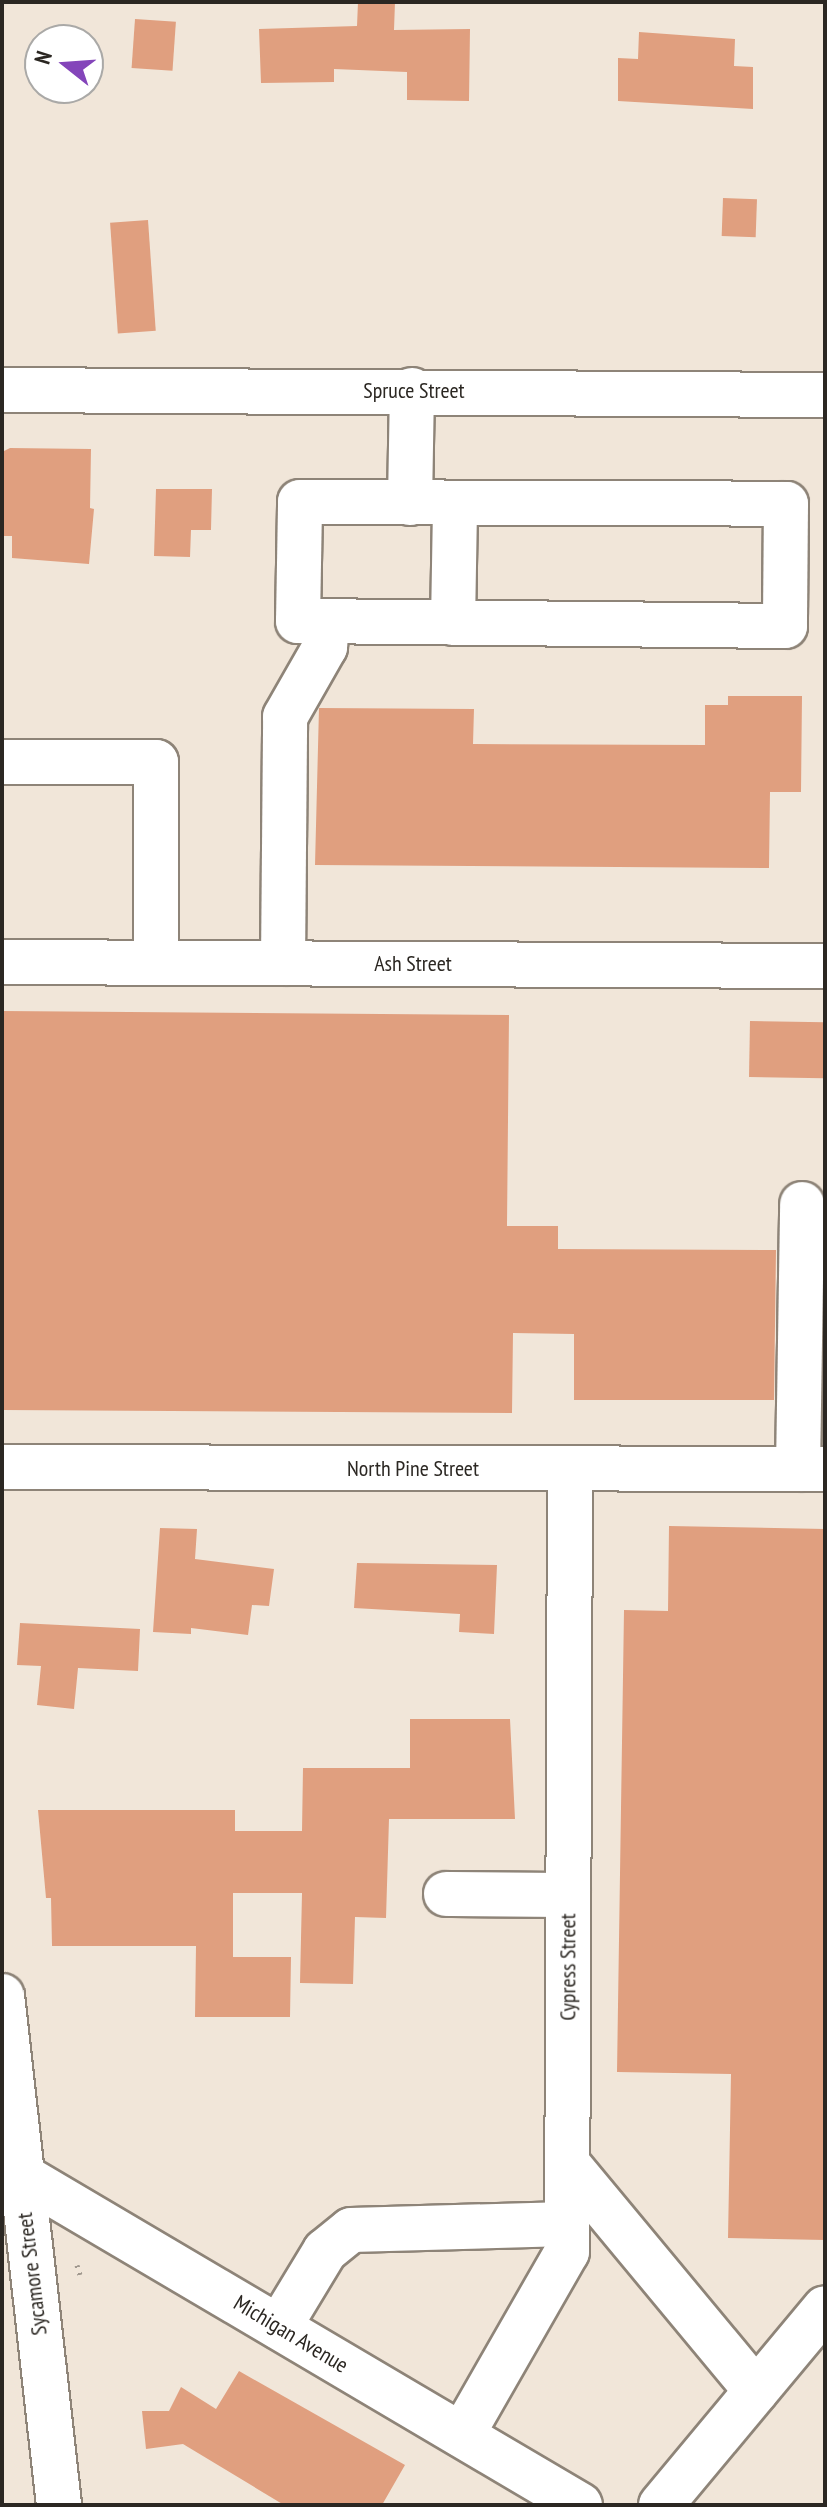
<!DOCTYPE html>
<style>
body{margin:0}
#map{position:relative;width:827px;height:2507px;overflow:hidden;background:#f1e6d9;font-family:"PT Sans Narrow",sans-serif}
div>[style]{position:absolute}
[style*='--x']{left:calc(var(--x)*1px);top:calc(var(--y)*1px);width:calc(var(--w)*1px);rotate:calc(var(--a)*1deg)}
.building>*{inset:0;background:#e09f7f;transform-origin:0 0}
.path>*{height:5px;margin-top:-2.5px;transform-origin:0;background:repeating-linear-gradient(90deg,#a0988e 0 2px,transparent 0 8px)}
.roads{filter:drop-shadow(2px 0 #8e8478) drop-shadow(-2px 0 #8e8478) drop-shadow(0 2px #8e8478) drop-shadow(0 -2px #8e8478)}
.minor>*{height:44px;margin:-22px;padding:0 22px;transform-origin:22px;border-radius:22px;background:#fff}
span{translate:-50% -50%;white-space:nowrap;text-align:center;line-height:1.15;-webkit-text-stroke:6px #fff;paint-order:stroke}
.street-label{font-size:22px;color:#2b2722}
.frame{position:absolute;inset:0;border:4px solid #2b2722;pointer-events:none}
.north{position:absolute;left:24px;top:24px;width:80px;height:80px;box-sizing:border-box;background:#fff;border:2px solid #aaa9a7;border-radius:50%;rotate:287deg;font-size:22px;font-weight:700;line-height:32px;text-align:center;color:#2b2722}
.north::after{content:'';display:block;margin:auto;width:28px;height:36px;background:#8445ba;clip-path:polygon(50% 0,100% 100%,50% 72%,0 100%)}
</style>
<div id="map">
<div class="building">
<i style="clip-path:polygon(358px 2px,395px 2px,394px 30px,470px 29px,469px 101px,407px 100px,407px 72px,334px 69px,334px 82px,261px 83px,259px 29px,357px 26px)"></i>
<i style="left:135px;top:19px;width:41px;height:49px;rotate:4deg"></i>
<i style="clip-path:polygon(639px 32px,735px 39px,734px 66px,753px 67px,753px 109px,618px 101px,618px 58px,638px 59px)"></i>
<i style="left:723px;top:198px;width:34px;height:38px;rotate:2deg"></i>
<i style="left:148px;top:220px;width:111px;height:38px;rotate:86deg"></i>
<i style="clip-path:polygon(10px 448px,91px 449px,90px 508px,94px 509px,89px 564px,12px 558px,12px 536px,2px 536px,2px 452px)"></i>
<i style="clip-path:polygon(156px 489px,212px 489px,211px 530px,191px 530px,190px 557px,154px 556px)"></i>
<i style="clip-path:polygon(728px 696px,802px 696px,801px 792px,770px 792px,769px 868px,315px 865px,319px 708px,474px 709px,473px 744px,705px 745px,705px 705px,728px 705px)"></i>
<i style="clip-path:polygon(2px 1011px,509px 1015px,507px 1226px,558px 1226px,558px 1249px,776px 1250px,774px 1400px,574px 1400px,574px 1334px,513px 1333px,512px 1413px,2px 1410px)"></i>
<i style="left:750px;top:1021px;width:75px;height:56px;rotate:1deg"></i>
<i style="clip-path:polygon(669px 1526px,825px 1529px,825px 2240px,728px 2238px,731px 2074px,617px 2072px,624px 1610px,668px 1611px)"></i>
<i style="clip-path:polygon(160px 1528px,197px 1529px,195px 1559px,274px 1569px,269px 1606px,252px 1605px,248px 1635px,191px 1628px,191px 1634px,153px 1632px)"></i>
<i style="clip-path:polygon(357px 1563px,497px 1565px,494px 1634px,459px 1632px,460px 1614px,354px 1608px)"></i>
<i style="clip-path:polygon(20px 1623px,140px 1629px,138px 1671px,78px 1668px,74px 1709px,37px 1705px,41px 1666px,17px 1665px)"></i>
<i style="clip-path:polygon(410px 1719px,510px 1719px,515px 1819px,389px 1819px,386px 1918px,355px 1917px,353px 1984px,300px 1983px,302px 1893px,233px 1893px,233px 1957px,291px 1957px,290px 2017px,195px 2017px,196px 1946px,52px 1946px,51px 1898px,46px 1898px,38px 1810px,235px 1810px,235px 1831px,302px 1831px,303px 1768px,410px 1768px)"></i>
<i style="clip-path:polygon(239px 2371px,405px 2465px,382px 2505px,284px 2505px,183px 2444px,146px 2449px,142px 2411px,169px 2411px,181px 2387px,216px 2409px)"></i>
</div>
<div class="path">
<i style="--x:77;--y:2265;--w:10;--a:73"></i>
</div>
<div class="roads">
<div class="minor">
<i style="--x:2;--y:390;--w:823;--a:0.35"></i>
<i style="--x:300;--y:502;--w:486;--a:0.2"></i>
<i style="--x:786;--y:504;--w:122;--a:90.5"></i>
<i style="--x:785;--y:626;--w:487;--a:-179.4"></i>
<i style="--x:298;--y:621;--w:119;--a:-89"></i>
<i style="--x:410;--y:503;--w:113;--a:-89"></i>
<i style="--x:453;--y:623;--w:120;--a:-89"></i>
<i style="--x:2;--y:762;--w:154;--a:0"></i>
<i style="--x:156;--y:762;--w:201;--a:90"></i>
<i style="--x:2;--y:962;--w:823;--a:0.28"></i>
<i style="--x:283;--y:963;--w:246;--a:-89.5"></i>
<i style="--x:285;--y:717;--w:81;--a:-60.3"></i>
<i style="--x:325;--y:647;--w:25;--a:-85"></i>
<i style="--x:2;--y:1467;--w:823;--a:0.14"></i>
<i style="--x:798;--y:1469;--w:265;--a:-89.1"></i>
<i style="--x:446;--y:1894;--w:122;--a:0.5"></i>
<i style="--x:2;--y:1996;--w:512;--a:83.61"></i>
<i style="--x:567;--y:2163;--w:296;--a:50.3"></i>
<i style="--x:2;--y:2164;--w:671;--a:30.54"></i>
<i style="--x:279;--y:2327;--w:89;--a:-58.8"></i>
<i style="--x:325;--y:2251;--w:33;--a:-39"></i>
<i style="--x:351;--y:2230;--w:216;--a:-1.6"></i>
<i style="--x:462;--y:2435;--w:211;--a:-60.2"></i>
<i style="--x:567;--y:2252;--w:781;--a:-89.78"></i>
<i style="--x:661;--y:2505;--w:256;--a:-50.2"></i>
</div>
</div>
<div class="street-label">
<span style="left:414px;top:391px">Spruce Street</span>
<span style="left:413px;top:964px">Ash Street</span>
<span style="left:413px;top:1469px">North Pine Street</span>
<span style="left:568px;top:1967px;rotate:-90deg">Cypress Street</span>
<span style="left:32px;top:2274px;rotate:-97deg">Sycamore Street</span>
<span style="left:291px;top:2334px;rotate:31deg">Michigan Avenue</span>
</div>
<div class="frame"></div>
<div class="north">N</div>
</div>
